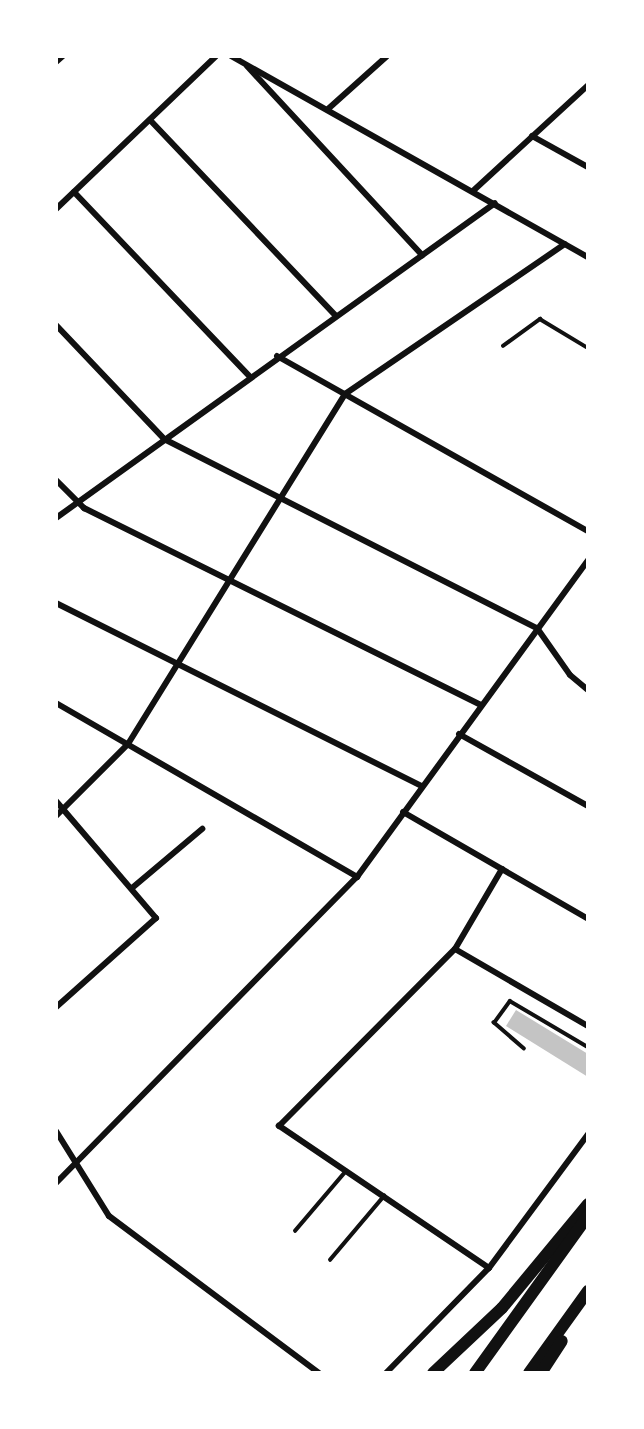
<!DOCTYPE html>
<style>
body{margin:0}
#map{position:relative;width:644px;height:1429px;overflow:hidden;background:#fff;font-family:"IBM Plex Sans",sans-serif}
div>[style]{position:absolute}
[style*='--x']{left:calc(var(--x)*1px);top:calc(var(--y)*1px);width:calc(var(--w)*1px);rotate:calc(var(--a)*1deg)}
.building>*{inset:0;background:#c4c4c4}
.service>*{height:3.5px;margin:-1.75px;padding:0 1.75px;transform-origin:1.75px;border-radius:1.75px;background:#111}
.minor>*{height:6px;margin:-3px;padding:0 3px;transform-origin:3px;border-radius:3px;background:#111}
.motorway>*{height:12px;margin:-6px;padding:0 6px;transform-origin:6px;border-radius:6px;background:#111}
span{translate:-50% -50%;white-space:nowrap;text-align:center;line-height:1.15;-webkit-text-stroke:6px #fff;paint-order:stroke}
.frame{position:absolute;inset:0;border:58px solid #fff;pointer-events:none}
</style>
<div id="map">
<div class="building">
<i style="clip-path:polygon(516px 1010px,588px 1054px,588px 1077px,506px 1026px)"></i>
</div>
<div class="service">
<i style="--x:503;--y:346;--w:46;--a:-36.1"></i>
<i style="--x:540;--y:319;--w:56;--a:31.1"></i>
<i style="--x:524;--y:1049;--w:40;--a:-139"></i>
<i style="--x:494;--y:1023;--w:27;--a:-54"></i>
<i style="--x:510;--y:1001;--w:91;--a:30.5"></i>
<i style="--x:295;--y:1231;--w:79;--a:-49.6"></i>
<i style="--x:330;--y:1260;--w:84;--a:-49.8"></i>
</div>
<div class="minor">
<i style="--x:231;--y:56;--w:410;--a:29.4"></i>
<i style="--x:56;--y:62;--w:9;--a:-41"></i>
<i style="--x:247;--y:66;--w:258;--a:47.2"></i>
<i style="--x:328;--y:109;--w:79;--a:-41.9"></i>
<i style="--x:150;--y:120;--w:269;--a:46.5"></i>
<i style="--x:532;--y:136;--w:64;--a:29"></i>
<i style="--x:474;--y:190;--w:155;--a:-42.6"></i>
<i style="--x:74;--y:192;--w:254;--a:46.4"></i>
<i style="--x:56;--y:209;--w:221;--a:-43.7"></i>
<i style="--x:56;--y:325;--w:157;--a:46.5"></i>
<i style="--x:164;--y:439;--w:418;--a:26.9"></i>
<i style="--x:537;--y:628;--w:57;--a:54.9"></i>
<i style="--x:570;--y:675;--w:23;--a:40"></i>
<i style="--x:277;--y:356;--w:357;--a:29.4"></i>
<i style="--x:56;--y:480;--w:40;--a:45"></i>
<i style="--x:84;--y:508;--w:442;--a:26.4"></i>
<i style="--x:56;--y:518;--w:540;--a:-35.66"></i>
<i style="--x:56;--y:603;--w:408;--a:26.6"></i>
<i style="--x:56;--y:703;--w:348;--a:30"></i>
<i style="--x:459;--y:734;--w:148;--a:29.2"></i>
<i style="--x:56;--y:801;--w:154;--a:49.5"></i>
<i style="--x:156;--y:918;--w:134;--a:138.3"></i>
<i style="--x:403;--y:812;--w:214;--a:30"></i>
<i style="--x:56;--y:816;--w:102;--a:-45"></i>
<i style="--x:128;--y:744;--w:412;--a:-58.2"></i>
<i style="--x:345;--y:394;--w:266;--a:-34.3"></i>
<i style="--x:132;--y:888;--w:92;--a:-40.1"></i>
<i style="--x:455;--y:949;--w:154;--a:30.1"></i>
<i style="--x:56;--y:1131;--w:100;--a:58.1"></i>
<i style="--x:109;--y:1216;--w:262;--a:36.8"></i>
<i style="--x:56;--y:1183;--w:429;--a:-45.5"></i>
<i style="--x:357;--y:877;--w:392;--a:-53.9"></i>
<i style="--x:489;--y:1268;--w:254;--a:-145.9"></i>
<i style="--x:279;--y:1126;--w:250;--a:-45.2"></i>
<i style="--x:455;--y:949;--w:93;--a:-59.6"></i>
<i style="--x:386;--y:1373;--w:147;--a:-45.6"></i>
<i style="--x:489;--y:1268;--w:167;--a:-53.5"></i>
</div>
<div class="motorway">
<i style="--x:433;--y:1373;--w:95;--a:-43.3"></i>
<i style="--x:502;--y:1308;--w:135;--a:-50.4"></i>
<i style="--x:475;--y:1373;--w:193;--a:-54.3"></i>
<i style="--x:529;--y:1373;--w:101;--a:-54.3"></i>
<i style="--x:541;--y:1373;--w:38;--a:-57"></i>
</div>
<div class="frame"></div>
</div>
